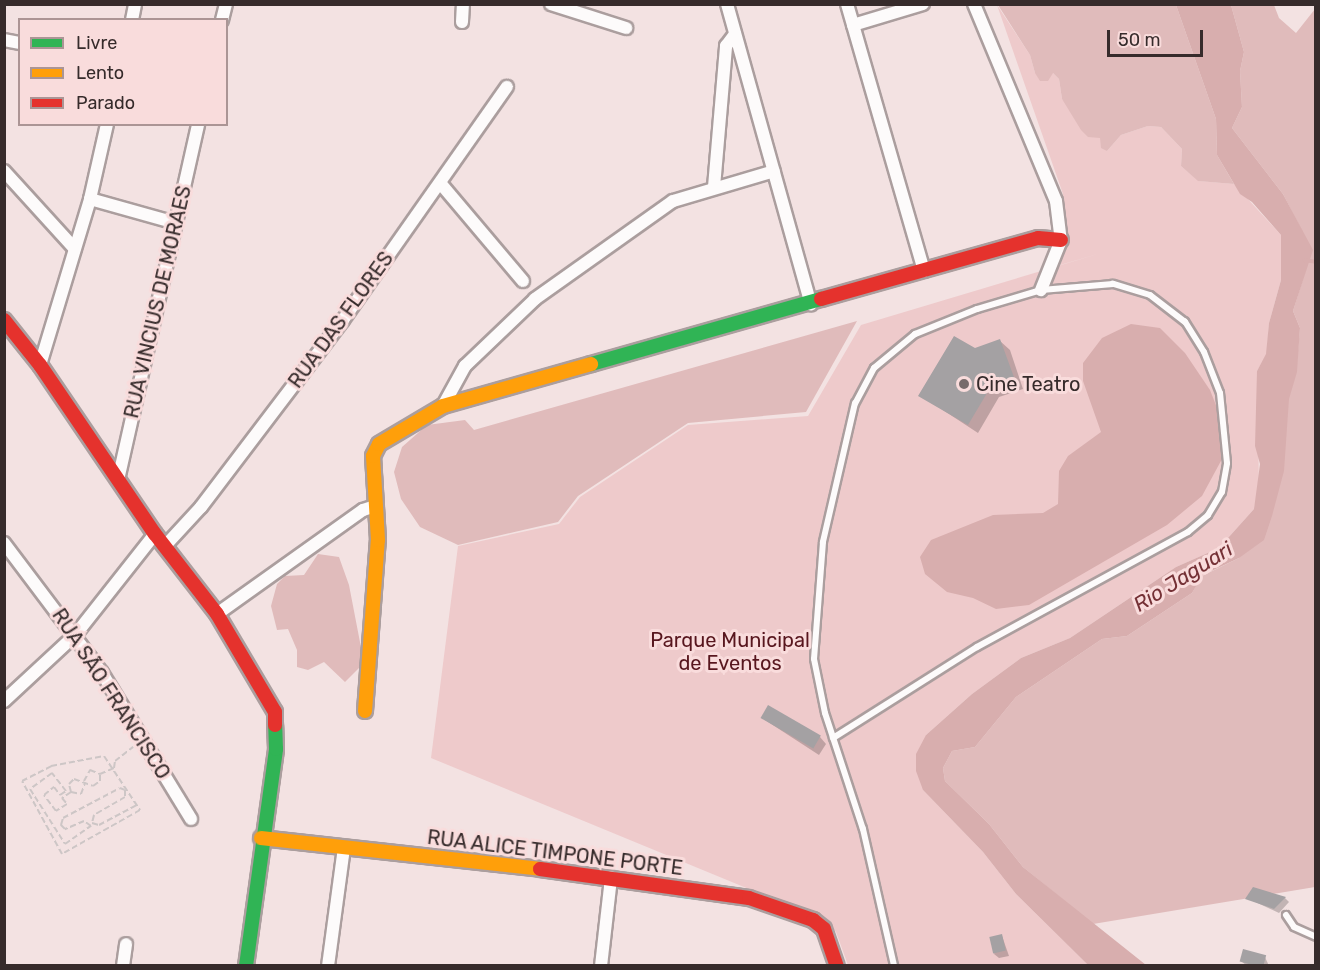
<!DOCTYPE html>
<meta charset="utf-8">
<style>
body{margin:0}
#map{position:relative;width:1320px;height:970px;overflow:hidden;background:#f3e2e2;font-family:Rubik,sans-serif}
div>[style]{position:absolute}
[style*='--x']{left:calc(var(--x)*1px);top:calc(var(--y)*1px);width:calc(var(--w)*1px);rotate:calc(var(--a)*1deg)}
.green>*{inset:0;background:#eecacb}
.forest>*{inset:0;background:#e0bbbb}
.water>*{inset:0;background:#d8aeae}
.shadow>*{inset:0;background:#0003}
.stream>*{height:4px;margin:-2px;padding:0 2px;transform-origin:2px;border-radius:2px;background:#d8aeae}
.building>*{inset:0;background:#a4a1a3;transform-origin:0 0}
.path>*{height:2px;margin-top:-1px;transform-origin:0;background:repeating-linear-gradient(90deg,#cdc6c6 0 6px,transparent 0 9px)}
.roads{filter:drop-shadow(2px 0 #ab9e9e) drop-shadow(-2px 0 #ab9e9e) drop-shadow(0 2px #ab9e9e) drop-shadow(0 -2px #ab9e9e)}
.lane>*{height:6px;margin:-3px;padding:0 3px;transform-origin:3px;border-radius:3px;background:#fdfbfb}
.street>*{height:12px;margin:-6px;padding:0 6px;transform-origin:6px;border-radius:6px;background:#fdfbfb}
.fast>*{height:14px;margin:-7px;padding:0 7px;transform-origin:7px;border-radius:7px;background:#30b455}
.slow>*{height:14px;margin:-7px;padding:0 7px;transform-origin:7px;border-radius:7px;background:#ff9f0a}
.jam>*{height:14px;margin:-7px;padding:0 7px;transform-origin:7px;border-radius:7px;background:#e5322d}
.dots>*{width:16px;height:16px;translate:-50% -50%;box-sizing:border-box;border:3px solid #f9dcdc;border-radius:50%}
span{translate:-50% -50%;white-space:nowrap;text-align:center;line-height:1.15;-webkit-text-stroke:6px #f9dcdc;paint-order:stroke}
.street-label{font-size:20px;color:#362b2b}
.poi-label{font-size:20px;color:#362b2b}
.left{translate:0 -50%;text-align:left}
.park-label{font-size:20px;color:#58161e}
.water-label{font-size:21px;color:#753136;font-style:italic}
.frame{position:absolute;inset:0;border:6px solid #362b2b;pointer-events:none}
.legend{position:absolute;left:18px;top:18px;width:210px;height:108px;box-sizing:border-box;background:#f9dcdc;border:2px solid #ab9595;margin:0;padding:8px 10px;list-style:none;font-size:18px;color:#362b2b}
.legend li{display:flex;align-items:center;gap:12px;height:30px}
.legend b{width:30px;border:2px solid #ab9595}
.scale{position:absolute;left:1107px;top:30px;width:96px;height:27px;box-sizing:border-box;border:3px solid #362b2b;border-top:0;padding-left:8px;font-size:18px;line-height:21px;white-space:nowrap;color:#362b2b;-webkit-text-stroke:4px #f9dcdc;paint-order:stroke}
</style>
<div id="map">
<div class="green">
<i style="clip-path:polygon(997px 5px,1030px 55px,1035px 73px,1053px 73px,1059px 79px,1062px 99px,1101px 137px,1107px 151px,1121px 135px,1148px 126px,1161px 127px,1182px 149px,1181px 166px,1199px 181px,1234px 184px,1281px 235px,1281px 280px,1269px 323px,1267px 354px,1257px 371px,1259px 488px,1254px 509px,1219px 548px,1176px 567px,1070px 638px,1021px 658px,972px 694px,926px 735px,923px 790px,983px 852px,1016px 894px,1088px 965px,848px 965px,836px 932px,824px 920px,431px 758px,458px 546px,559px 524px,580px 497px,688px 425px,808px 416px,861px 325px,1101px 253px,1060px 265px,1066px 244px,1063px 194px)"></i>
</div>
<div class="forest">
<i style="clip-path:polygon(998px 5px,1176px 5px,1216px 119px,1217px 155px,1234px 184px,1198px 181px,1181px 166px,1182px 149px,1161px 127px,1148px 126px,1121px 135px,1107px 151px,1101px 148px,1100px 138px,1088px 137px,1081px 130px,1062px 99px,1059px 79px,1053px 73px,1048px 81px,1040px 81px,1035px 73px,1030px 55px)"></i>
<i style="clip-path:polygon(1231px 5px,1274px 5px,1279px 18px,1296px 33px,1315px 9px,1315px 887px,1093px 924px,1023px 867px,989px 824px,945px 781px,943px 768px,952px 751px,975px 747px,1016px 697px,1102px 639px,1127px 636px,1192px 593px,1202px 576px,1239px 558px,1296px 372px,1300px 328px,1293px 311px,1312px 250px,1283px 194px,1232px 128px,1242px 107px,1240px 71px,1244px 52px)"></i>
<i style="clip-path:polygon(857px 321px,806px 412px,688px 423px,578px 496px,558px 522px,458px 545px,420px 527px,401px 499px,394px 472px,402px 447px,427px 425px,465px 420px,474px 430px)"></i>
<i style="clip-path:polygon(318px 554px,339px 557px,349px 585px,364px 663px,345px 682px,324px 662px,308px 670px,297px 667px,297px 650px,288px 629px,277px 630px,271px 606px,277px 584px,285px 576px,304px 575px)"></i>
</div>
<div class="water">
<i style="clip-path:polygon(1176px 5px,1231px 5px,1244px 52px,1240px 71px,1242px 107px,1232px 128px,1283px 194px,1313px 250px,1293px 311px,1300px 328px,1297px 372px,1289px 399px,1284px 471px,1272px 516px,1264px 540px,1239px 558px,1203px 575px,1192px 593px,1127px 636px,1102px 639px,1016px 697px,975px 747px,952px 751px,943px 768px,945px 781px,989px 824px,1023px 867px,1146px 965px,1088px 965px,1016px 894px,983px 852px,923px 790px,916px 771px,916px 754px,926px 735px,972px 694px,1021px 658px,1070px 638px,1176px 567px,1219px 548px,1254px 509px,1260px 464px,1255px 446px,1257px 371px,1266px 354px,1269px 323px,1281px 280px,1281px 235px,1252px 202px,1240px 194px,1217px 155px,1216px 119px)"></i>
<i style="clip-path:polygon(1131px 324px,1160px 328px,1185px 353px,1210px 390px,1221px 418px,1222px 459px,1202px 496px,1167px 525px,1029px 605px,996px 609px,973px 598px,947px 592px,925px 574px,920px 557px,931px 540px,993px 515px,1043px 513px,1058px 504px,1059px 471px,1068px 456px,1101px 432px,1083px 381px,1083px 363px,1102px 338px)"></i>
</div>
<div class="shadow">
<i style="clip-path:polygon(1000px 341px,1010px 350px,1023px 389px,999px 397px,978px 433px,920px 395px,974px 350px)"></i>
<i style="clip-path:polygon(762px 718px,820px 737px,826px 744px,819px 755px)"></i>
<i style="clip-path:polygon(1247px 898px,1285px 898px,1289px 902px,1279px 913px)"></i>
<i style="clip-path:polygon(1002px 936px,1009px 956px,999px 958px,994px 954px)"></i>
<i style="clip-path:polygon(1265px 957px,1269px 966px,1247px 966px,1241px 961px)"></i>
</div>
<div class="stream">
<i style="--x:1304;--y:260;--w:12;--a:9"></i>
</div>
<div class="building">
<i style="clip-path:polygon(954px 336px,975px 348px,1000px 339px,1015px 380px,990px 388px,968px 425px,918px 396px)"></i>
<i style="left:768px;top:705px;width:61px;height:15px;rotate:30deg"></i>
<i style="clip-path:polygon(1253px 887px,1286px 897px,1274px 909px,1245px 899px)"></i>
<i style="left:1002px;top:934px;width:17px;height:13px;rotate:77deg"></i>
<i style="left:1243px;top:949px;width:24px;height:13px;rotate:15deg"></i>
</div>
<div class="path">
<i style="--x:104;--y:756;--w:65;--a:56.3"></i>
<i style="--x:140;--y:810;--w:90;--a:150.6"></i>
<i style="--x:62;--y:854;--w:83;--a:-118.7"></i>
<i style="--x:22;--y:781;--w:33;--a:-27"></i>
<i style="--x:51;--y:766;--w:54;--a:-10.7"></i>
<i style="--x:100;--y:774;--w:15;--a:-23"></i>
<i style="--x:114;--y:768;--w:7;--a:-82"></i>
<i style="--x:115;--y:761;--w:23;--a:-38"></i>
<i style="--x:84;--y:781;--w:13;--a:-61"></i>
<i style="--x:90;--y:770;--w:11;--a:22"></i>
<i style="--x:71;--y:792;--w:11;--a:146"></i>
<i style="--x:62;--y:798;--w:8;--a:50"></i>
<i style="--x:67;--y:804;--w:13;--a:148"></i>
<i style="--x:56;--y:811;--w:20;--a:-127"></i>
<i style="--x:44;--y:795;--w:13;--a:-39"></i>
<i style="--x:54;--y:787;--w:10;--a:53"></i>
<i style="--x:60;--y:795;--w:7;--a:-34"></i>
<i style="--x:66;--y:791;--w:23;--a:-128"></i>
<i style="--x:52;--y:773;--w:27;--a:144"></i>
<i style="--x:30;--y:789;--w:65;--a:57.5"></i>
<i style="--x:65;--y:844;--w:32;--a:-35"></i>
<i style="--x:91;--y:826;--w:9;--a:-144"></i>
<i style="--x:84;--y:821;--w:21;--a:157"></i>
<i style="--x:65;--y:829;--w:6;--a:-135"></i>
<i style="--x:61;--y:825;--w:7;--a:-74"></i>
<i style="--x:63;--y:818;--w:64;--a:-27.8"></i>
<i style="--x:120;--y:788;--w:5;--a:22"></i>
<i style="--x:125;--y:790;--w:7;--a:90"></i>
<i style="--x:125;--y:797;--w:36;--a:150"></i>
<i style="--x:94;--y:815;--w:8;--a:104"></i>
<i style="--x:92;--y:823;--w:7;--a:16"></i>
<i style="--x:99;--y:825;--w:43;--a:-27.8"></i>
<i style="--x:71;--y:792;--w:8;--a:-104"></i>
<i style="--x:69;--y:784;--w:7;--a:-45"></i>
<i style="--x:74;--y:779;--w:20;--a:20"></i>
<i style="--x:93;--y:786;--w:9;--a:-36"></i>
<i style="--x:100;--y:781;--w:7;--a:-90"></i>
<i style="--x:71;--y:792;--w:10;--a:11"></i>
<i style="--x:81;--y:794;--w:12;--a:-70"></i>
</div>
<div class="roads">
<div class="lane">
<i style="--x:833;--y:738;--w:170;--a:-32.3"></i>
<i style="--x:977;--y:647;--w:240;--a:-28.6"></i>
<i style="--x:1188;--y:532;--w:26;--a:-40"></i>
<i style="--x:1208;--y:515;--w:27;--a:-59"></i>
<i style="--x:1222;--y:492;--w:29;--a:-80"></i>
<i style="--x:1227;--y:463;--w:70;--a:-95.7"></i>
<i style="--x:1220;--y:393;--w:44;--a:-111.3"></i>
<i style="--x:1204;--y:352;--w:36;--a:-122"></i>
<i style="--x:1185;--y:322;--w:44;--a:-142.4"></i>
<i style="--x:1150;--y:295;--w:39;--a:-163"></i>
<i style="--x:1113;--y:284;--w:72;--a:175.2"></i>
<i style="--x:1041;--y:290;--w:67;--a:163.5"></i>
<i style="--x:977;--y:309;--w:67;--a:158"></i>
<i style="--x:915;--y:334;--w:53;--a:140.3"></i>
<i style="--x:874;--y:368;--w:40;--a:118"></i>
<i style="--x:855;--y:403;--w:143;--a:103"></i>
<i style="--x:823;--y:542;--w:117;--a:94.4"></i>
<i style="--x:814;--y:659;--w:55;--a:78.5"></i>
<i style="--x:825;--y:713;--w:122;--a:71.9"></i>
<i style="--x:863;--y:829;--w:140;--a:77.2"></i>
<i style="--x:1286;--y:915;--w:14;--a:56"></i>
<i style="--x:1294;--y:927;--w:24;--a:24"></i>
</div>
<div class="street">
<i style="--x:551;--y:4;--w:79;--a:17.7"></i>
<i style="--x:727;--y:4;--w:312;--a:74.4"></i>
<i style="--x:847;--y:4;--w:278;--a:73.9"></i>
<i style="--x:974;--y:4;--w:213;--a:67.4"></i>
<i style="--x:1056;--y:201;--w:39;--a:83"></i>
<i style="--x:1061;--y:240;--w:54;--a:111.8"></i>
<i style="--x:132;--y:20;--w:16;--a:-79"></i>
<i style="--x:222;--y:20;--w:16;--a:-76"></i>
<i style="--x:462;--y:22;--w:18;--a:-87"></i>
<i style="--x:853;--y:25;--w:73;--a:-16.7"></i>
<i style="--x:4;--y:40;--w:16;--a:11"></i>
<i style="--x:4;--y:171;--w:105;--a:47.7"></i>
<i style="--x:441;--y:184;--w:127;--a:49.8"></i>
<i style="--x:714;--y:187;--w:142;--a:-85.1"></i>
<i style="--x:726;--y:46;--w:15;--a:-53"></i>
<i style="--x:90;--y:199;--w:89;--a:15.6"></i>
<i style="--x:40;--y:365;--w:173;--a:-73.2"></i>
<i style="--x:90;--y:199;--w:77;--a:-77.2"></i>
<i style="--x:443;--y:406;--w:46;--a:-61.2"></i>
<i style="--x:465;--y:366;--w:97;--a:-43.7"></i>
<i style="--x:535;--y:299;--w:169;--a:-35.4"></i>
<i style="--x:673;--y:201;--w:105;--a:-16.5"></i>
<i style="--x:118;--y:480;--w:365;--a:-77.3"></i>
<i style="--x:4;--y:543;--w:163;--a:53"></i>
<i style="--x:102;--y:673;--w:171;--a:58.6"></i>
<i style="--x:165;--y:546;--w:53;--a:-47.3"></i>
<i style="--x:201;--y:507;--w:235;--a:-52.8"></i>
<i style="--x:343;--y:320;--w:285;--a:-54.9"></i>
<i style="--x:217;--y:614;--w:179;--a:-35.5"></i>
<i style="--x:363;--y:510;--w:13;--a:-18"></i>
<i style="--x:4;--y:701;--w:98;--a:-42.9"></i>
<i style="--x:76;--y:634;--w:127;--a:-51.7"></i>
<i style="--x:123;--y:966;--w:22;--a:-82"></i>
<i style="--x:328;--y:966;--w:119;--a:-82.3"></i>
<i style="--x:601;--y:966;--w:89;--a:-83.5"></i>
</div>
<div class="fast">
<i style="--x:591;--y:364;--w:239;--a:-15.8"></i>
<i style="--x:246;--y:966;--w:219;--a:-82.1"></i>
<i style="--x:276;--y:749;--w:24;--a:-92"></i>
</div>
<div class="slow">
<i style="--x:365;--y:711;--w:171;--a:-85.7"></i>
<i style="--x:378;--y:540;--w:84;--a:-93.4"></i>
<i style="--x:373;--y:456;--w:13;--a:-63"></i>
<i style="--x:379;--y:444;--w:74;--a:-30.7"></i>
<i style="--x:443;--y:406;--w:154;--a:-15.8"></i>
<i style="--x:261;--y:838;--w:281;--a:6.3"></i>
</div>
<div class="jam">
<i style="--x:821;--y:299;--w:225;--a:-15.7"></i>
<i style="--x:1038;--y:238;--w:23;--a:5"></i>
<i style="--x:4;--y:320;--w:58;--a:51.3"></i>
<i style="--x:40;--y:365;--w:204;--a:55.8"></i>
<i style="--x:155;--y:534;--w:101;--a:52.2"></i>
<i style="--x:217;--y:614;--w:114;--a:59.4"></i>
<i style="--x:275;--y:712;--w:13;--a:90"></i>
<i style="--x:540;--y:869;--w:211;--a:7.9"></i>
<i style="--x:749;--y:898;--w:68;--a:19"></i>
<i style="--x:813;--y:920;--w:14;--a:39"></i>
<i style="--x:824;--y:929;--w:39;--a:71"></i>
</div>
</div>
<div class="dots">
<i style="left:964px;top:384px;background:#786b6b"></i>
</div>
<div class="street-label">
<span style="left:158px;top:302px;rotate:-77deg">RUA VINCIUS DE MORAES</span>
<span style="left:341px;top:320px;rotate:-54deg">RUA DAS FLORES</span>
<span style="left:111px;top:694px;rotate:57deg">RUA SÃO FRANCISCO</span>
<span style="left:555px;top:853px;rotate:7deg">RUA ALICE TIMPONE PORTE</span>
</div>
<div class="poi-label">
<span class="left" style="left:976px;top:384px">Cine Teatro</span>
</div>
<div class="park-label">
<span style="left:730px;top:652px">Parque Municipal<br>de Eventos</span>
</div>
<div class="water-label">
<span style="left:1183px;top:577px;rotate:-32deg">Rio Jaguari</span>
</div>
<div class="frame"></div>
<ul class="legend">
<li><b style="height:8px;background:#30b455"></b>Livre</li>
<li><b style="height:8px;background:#ff9f0a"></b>Lento</li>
<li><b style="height:8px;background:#e5322d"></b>Parado</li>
</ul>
<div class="scale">50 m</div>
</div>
